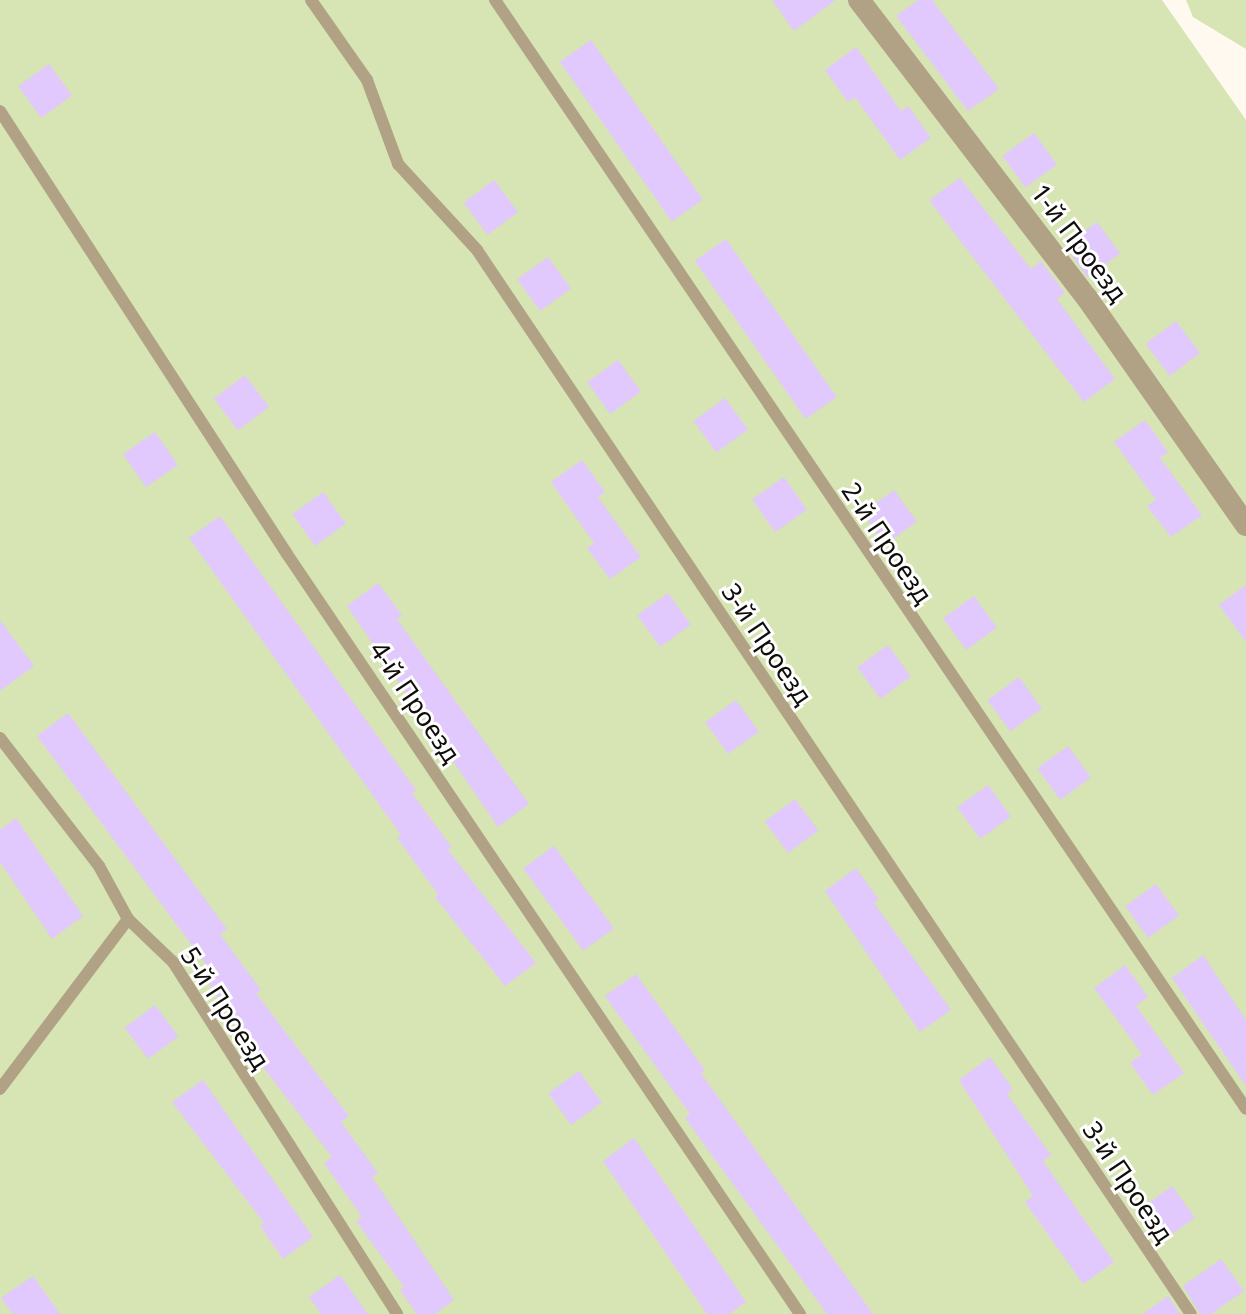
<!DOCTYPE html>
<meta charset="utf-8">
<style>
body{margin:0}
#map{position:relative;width:1246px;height:1314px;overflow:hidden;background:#fff9f0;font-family:"Noto Sans",sans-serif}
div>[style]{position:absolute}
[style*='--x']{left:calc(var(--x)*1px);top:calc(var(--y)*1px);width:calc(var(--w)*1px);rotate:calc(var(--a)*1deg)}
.green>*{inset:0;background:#d7e4b3}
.building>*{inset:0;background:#e1c9fd;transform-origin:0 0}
.service>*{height:12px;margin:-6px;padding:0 6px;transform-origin:6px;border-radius:6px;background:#b1a286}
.minor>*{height:22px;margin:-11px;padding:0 11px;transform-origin:11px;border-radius:11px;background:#b1a286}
span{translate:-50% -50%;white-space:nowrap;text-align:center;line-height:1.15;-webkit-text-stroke:6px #fff;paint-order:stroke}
.street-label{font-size:26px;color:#0f0d0a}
</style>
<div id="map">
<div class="green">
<i style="clip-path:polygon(0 0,1162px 0,1246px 120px,1246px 1314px,0 1314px)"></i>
<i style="clip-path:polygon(1186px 0,1246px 0,1246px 49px,1193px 17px)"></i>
</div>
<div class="building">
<i style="clip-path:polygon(772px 0,836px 0,794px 31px)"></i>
<i style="clip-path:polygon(918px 0,932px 0,999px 89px,968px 111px,896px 16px)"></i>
<i style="left:591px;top:40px;width:195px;height:38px;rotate:55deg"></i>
<i style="clip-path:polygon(856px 47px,901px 111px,908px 106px,931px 138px,900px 160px,855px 97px,848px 102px,825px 70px)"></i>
<i style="left:49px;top:64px;width:39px;height:38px;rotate:54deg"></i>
<i style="left:1034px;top:133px;width:39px;height:39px;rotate:54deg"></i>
<i style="clip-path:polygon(960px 178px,1031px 269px,1041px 261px,1065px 293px,1057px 299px,1115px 379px,1084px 402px,929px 200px)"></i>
<i style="left:494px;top:180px;width:40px;height:38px;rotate:53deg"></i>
<i style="left:1097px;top:222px;width:39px;height:40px;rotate:54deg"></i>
<i style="left:726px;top:239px;width:193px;height:38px;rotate:55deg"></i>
<i style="left:548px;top:257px;width:39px;height:38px;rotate:54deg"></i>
<i style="left:1176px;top:321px;width:40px;height:38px;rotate:53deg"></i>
<i style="left:618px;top:360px;width:39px;height:38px;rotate:54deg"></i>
<i style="left:245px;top:375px;width:40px;height:39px;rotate:53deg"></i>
<i style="left:725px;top:398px;width:39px;height:39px;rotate:54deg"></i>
<i style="clip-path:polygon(1145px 420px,1168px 452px,1160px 458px,1202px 515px,1171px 537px,1147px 506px,1156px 500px,1114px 442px)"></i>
<i style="left:155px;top:432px;width:40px;height:39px;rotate:55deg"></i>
<i style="clip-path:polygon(582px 460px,605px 492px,598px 497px,641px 557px,610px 579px,587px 548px,594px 543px,551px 482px)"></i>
<i style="left:784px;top:477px;width:40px;height:39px;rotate:55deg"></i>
<i style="left:894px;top:490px;width:39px;height:39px;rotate:54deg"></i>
<i style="left:323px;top:492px;width:39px;height:38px;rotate:54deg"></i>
<i style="clip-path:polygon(220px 516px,416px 790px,412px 793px,452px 848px,448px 850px,536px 963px,505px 986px,435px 897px,438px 894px,397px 838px,401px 835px,189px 538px)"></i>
<i style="clip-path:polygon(378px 583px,402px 615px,397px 619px,529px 804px,498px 827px,347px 606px)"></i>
<i style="clip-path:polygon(1246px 585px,1246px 642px,1219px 605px)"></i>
<i style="left:668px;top:593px;width:39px;height:38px;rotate:54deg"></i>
<i style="left:974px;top:596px;width:39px;height:38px;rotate:54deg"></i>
<i style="clip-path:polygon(0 620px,34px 666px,0 691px)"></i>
<i style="left:888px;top:645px;width:39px;height:38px;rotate:54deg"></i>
<i style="left:1019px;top:677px;width:39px;height:39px;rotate:54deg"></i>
<i style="left:736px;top:700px;width:39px;height:38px;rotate:54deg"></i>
<i style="clip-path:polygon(68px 713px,227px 929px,220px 934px,261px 990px,256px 993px,349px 1116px,341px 1122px,378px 1173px,372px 1177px,454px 1300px,435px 1314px,417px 1314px,400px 1290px,404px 1287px,356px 1221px,362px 1217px,324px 1163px,332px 1157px,250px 1050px,254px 1047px,206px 980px,214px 975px,37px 736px)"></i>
<i style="left:1068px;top:746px;width:39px;height:38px;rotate:54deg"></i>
<i style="left:988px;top:785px;width:39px;height:38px;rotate:54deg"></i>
<i style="left:795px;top:799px;width:39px;height:38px;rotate:53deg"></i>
<i style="clip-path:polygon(16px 818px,83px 916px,52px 939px,0 862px,0 830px)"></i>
<i style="left:554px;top:846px;width:102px;height:38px;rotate:54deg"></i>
<i style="clip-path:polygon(856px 868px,879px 900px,874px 903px,951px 1010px,920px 1032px,825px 891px)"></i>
<i style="left:1156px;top:884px;width:39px;height:38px;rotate:54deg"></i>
<i style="clip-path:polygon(1203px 955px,1246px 1020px,1246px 1086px,1172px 978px)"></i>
<i style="clip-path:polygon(1125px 965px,1148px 997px,1136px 1006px,1184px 1073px,1153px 1095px,1130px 1063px,1142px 1054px,1094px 988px)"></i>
<i style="clip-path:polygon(636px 974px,705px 1070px,701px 1073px,873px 1314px,827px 1314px,685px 1118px,690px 1114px,605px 996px)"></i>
<i style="left:155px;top:1005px;width:39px;height:38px;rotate:53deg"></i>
<i style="clip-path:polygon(990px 1057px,1013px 1089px,1007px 1094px,1051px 1155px,1043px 1161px,1114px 1262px,1083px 1284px,1025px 1202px,1033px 1196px,959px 1080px)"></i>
<i style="left:579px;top:1071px;width:39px;height:38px;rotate:54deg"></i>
<i style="clip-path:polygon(203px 1080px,313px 1237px,283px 1259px,260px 1226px,264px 1223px,172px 1102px)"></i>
<i style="clip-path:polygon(634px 1138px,746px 1302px,729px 1314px,707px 1314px,603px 1161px)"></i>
<i style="left:1172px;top:1186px;width:39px;height:38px;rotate:54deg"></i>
<i style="clip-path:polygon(1221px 1259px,1244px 1291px,1211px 1314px,1200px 1314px,1183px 1286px)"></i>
<i style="clip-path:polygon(340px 1275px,368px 1314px,321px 1314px,309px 1297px)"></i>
<i style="clip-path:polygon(33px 1276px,60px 1314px,13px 1314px,1px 1298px)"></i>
<i style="clip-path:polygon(1168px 1296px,1180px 1314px,1143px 1314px)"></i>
</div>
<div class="service">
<i style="--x:311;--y:0;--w:98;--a:55"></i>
<i style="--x:367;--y:80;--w:90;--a:69.7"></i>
<i style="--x:398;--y:164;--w:117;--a:47.4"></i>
<i style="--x:477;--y:250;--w:1281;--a:56.14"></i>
<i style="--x:495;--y:0;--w:1339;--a:55.89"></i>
<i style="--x:0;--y:111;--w:528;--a:57.06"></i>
<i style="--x:287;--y:554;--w:917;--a:55.98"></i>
<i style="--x:0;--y:738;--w:162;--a:52.3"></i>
<i style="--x:99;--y:866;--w:60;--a:61.3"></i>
<i style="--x:128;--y:919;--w:62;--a:43.7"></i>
<i style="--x:173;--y:962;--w:417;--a:57.5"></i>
<i style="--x:0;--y:1089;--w:213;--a:-53"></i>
</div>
<div class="minor">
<i style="--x:859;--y:0;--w:375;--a:52.6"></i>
<i style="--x:1087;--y:298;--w:277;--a:55"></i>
</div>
<div class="street-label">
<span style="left:1079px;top:243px;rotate:53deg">1-й Проезд</span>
<span style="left:887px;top:543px;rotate:56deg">2-й Проезд</span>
<span style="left:767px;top:644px;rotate:56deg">3-й Проезд</span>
<span style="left:415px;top:702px;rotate:56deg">4-й Проезд</span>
<span style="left:225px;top:1008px;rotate:57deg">5-й Проезд</span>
<span style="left:1128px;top:1182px;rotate:56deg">3-й Проезд</span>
</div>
</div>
